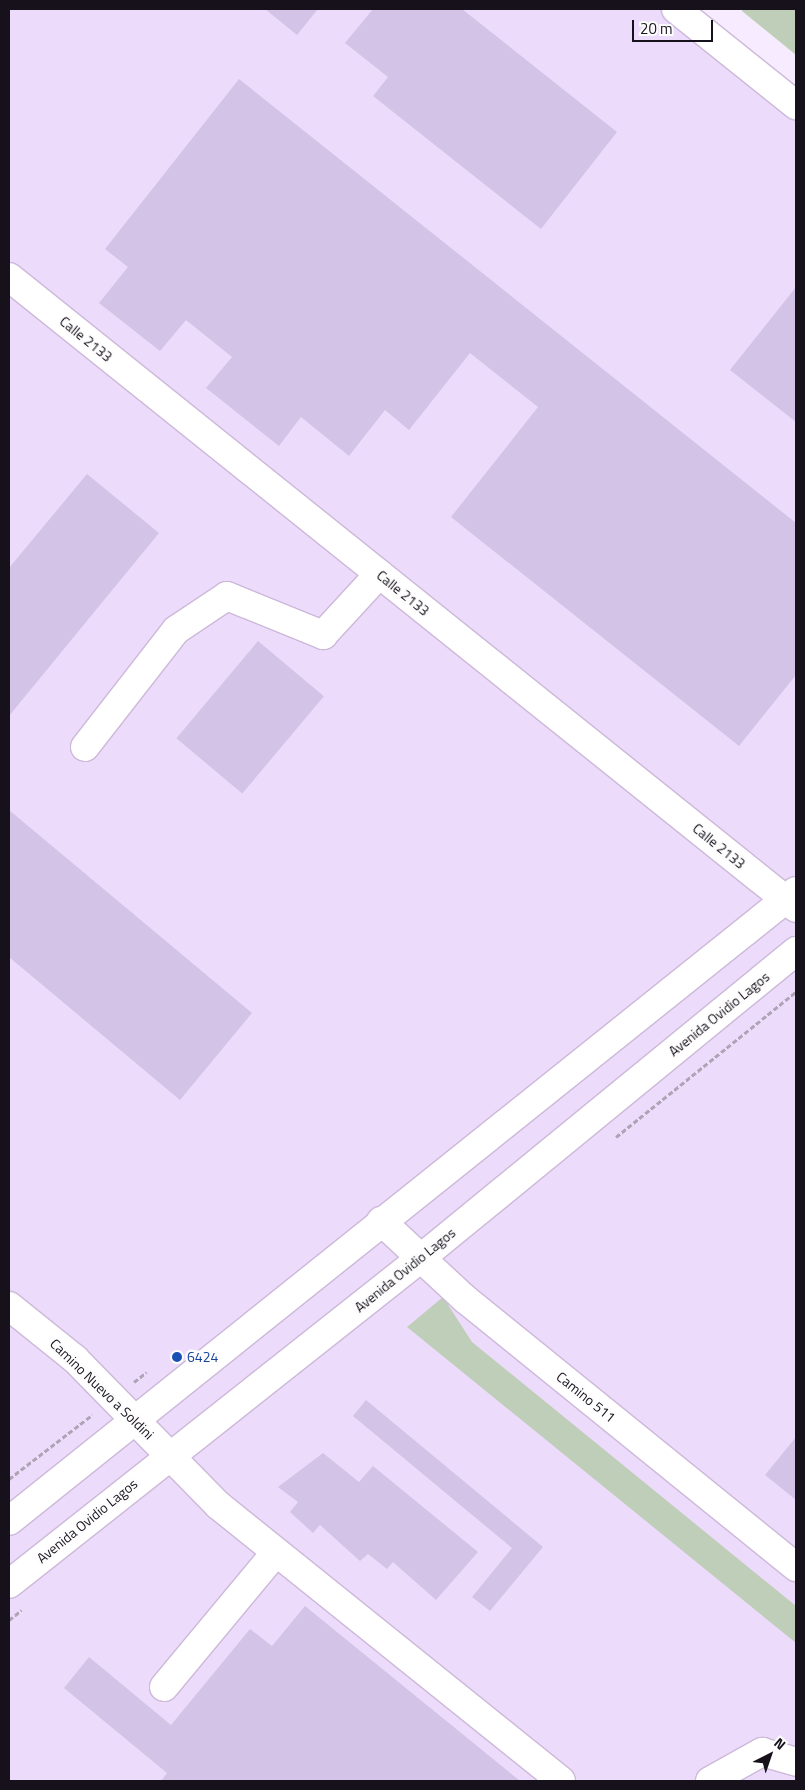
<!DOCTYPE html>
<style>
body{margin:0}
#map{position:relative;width:805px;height:1790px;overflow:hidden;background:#f6ebff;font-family:"Titillium Web",sans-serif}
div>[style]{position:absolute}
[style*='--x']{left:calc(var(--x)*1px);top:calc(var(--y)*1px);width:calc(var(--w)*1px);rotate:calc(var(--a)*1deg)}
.built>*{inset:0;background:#eddbfb}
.green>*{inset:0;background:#bfceb9}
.building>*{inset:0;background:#d3c3e7;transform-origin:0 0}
.path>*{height:3px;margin-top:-1.5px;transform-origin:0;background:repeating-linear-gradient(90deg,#aea4b5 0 5px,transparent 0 7.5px)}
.roads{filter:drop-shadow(1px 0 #ccb9d9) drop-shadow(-1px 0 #ccb9d9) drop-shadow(0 1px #ccb9d9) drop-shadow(0 -1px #ccb9d9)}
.minor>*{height:28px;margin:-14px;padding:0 14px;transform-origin:14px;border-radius:14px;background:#fff}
.major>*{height:28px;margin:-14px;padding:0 14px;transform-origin:14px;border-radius:14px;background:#fff}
.dots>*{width:14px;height:14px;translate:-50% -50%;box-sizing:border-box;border:2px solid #fdfdfd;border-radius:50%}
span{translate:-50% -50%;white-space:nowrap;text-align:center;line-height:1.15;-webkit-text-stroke:5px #fdfdfd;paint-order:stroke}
.street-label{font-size:14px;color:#17111c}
.transit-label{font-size:14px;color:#164399}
.left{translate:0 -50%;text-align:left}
.frame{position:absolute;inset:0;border:10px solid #17111c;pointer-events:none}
.north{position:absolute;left:745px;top:1730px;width:50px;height:50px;-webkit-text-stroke:4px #fdfdfd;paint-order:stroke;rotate:41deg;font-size:14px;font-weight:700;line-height:20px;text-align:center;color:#17111c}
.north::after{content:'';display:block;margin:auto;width:18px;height:22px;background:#17111c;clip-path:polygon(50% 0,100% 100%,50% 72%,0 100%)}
.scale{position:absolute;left:632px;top:20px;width:81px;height:22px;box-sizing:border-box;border:2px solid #17111c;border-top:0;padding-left:6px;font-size:15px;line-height:18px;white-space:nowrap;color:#17111c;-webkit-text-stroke:4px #fdfdfd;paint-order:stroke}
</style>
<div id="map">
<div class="built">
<i style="clip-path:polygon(9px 9px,676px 9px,796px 105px,796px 1781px,9px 1781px)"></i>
</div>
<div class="green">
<i style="clip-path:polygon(742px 9px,796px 9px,796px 55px,742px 11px)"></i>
<i style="clip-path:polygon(443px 1297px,472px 1342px,796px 1606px,796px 1643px,407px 1327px)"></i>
</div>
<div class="building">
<i style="clip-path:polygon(265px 9px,318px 9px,297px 35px)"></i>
<i style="clip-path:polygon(373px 9px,462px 9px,617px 132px,541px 229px,373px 96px,388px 77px,345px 43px)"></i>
<i style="clip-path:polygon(239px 79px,796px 523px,796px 675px,739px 746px,451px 517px,538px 407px,470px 353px,409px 430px,385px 410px,349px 456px,301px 417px,279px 446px,206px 388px,232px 357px,186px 320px,160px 351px,99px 303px,128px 267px,105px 249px)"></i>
<i style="clip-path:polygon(796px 287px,796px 422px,730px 370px)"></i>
<i style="clip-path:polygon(87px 474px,159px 533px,9px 716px,9px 568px)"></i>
<i style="left:258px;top:641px;width:86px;height:127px;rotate:40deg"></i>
<i style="clip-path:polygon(9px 810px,252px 1013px,180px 1100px,9px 957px)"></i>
<i style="clip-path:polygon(366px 1400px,543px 1547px,490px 1611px,472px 1597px,512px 1548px,353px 1416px)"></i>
<i style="clip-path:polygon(796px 1437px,796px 1500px,765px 1475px)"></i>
<i style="clip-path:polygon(323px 1453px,359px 1482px,373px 1466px,478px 1552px,436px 1600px,393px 1562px,387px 1569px,368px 1554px,360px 1561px,320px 1525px,313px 1533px,290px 1512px,298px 1502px,278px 1487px)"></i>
<i style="clip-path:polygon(305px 1606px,520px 1781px,161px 1781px,167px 1773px,64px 1688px,89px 1657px,171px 1725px,250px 1629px,272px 1646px)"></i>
</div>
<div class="path">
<i style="--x:616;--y:1137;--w:231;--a:-38.9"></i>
<i style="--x:134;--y:1382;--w:16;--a:-38"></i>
<i style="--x:9;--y:1479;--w:105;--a:-37.6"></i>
<i style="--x:9;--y:1620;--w:16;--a:-38"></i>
</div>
<div class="roads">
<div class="minor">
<i style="--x:676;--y:9;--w:154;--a:38.7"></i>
<i style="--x:9;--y:277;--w:1009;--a:38.72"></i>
<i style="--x:85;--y:747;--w:148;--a:-52.1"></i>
<i style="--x:176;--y:630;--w:61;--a:-33.7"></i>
<i style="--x:227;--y:596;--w:104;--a:22.1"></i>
<i style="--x:323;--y:635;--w:83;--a:-47.4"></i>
<i style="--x:381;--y:1221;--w:115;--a:42.9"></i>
<i style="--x:465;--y:1299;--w:426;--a:39"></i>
<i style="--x:9;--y:1306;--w:85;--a:38.8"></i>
<i style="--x:75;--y:1359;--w:204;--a:45.6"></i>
<i style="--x:218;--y:1505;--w:440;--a:38.8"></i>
<i style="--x:164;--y:1687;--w:175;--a:-50.3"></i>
<i style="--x:710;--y:1781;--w:60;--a:-29.1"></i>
<i style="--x:762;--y:1752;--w:35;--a:16"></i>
</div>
<div class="major">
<i style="--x:9;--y:1521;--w:1008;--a:-38.68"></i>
<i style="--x:9;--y:1584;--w:525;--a:-38.35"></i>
<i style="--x:421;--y:1258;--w:485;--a:-39.3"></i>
</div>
</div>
<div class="dots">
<i style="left:177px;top:1357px;background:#1a4fb4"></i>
</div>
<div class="street-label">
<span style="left:86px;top:339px;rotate:39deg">Calle 2133</span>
<span style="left:403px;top:593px;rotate:39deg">Calle 2133</span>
<span style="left:719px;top:846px;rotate:39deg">Calle 2133</span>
<span style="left:719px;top:1014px;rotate:-39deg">Avenida Ovidio Lagos</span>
<span style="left:405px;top:1270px;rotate:-39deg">Avenida Ovidio Lagos</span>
<span style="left:102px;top:1389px;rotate:44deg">Camino Nuevo a Soldini</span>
<span style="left:586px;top:1397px;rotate:39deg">Camino 511</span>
<span style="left:87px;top:1521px;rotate:-39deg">Avenida Ovidio Lagos</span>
</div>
<div class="transit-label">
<span class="left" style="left:187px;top:1357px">6424</span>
</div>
<div class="frame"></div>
<div class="north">N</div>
<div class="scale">20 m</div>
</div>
